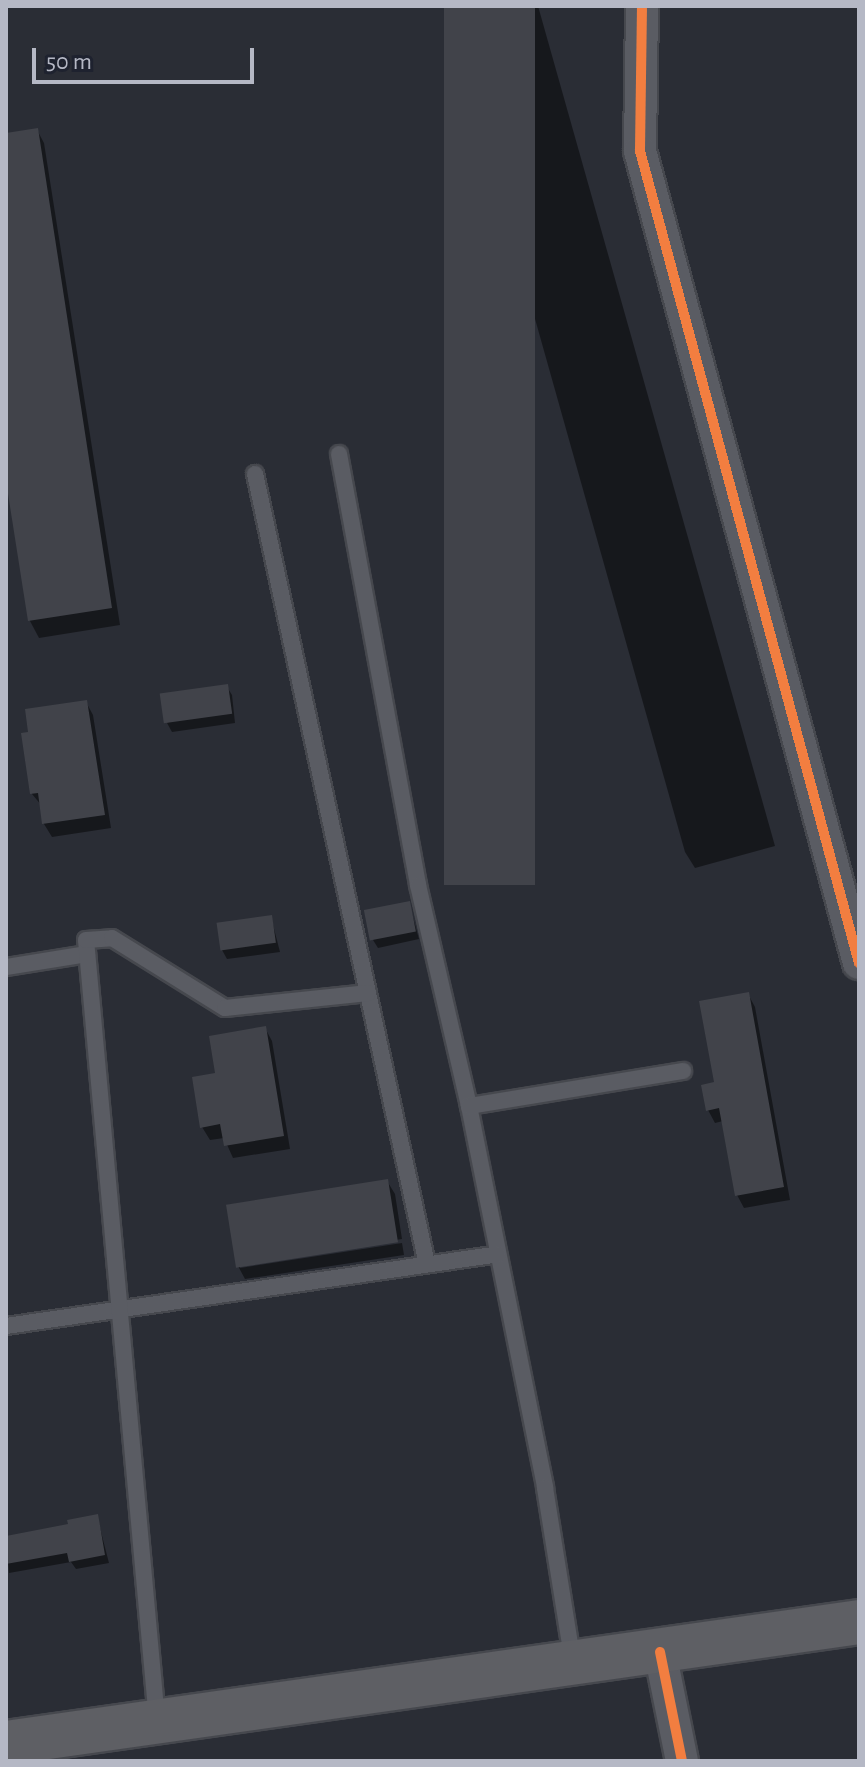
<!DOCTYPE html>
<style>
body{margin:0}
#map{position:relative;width:865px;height:1767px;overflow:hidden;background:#2a2d35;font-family:"Alegreya Sans",sans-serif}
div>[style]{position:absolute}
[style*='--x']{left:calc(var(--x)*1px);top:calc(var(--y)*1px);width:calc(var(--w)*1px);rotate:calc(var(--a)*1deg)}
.shadow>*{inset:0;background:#0007}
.building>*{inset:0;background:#41434a;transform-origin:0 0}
.roads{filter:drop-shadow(2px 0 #46484e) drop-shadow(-2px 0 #46484e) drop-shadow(0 2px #46484e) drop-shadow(0 -2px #46484e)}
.service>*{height:16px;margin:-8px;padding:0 8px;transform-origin:8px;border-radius:8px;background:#5a5c63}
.minor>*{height:32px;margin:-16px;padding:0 16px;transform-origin:16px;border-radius:16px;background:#5a5c63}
.trunk>*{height:44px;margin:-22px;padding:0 22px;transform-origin:22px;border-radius:22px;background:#5e5f64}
.cycleway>*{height:10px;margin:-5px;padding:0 5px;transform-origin:5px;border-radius:5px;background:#f27e40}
span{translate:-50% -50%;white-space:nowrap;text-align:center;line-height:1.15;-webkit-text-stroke:6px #1e222f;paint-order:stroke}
.frame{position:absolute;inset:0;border:8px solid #b5b8c5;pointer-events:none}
.scale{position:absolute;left:32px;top:48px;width:222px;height:36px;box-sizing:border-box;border:4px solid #b5b8c5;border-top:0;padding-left:10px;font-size:24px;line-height:28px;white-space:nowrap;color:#b5b8c5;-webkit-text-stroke:6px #1e222f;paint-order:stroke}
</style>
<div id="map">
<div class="shadow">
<i style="clip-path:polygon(447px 6px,538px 6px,775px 846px,695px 868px,685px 852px)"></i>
<i style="clip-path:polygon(37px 130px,44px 143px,120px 625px,39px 638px,30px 621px,6px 468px,6px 135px)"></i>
<i style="clip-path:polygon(227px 687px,232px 695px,235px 723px,172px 732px,167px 723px)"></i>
<i style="clip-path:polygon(86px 702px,93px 715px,111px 828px,52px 837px,44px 824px,42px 806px,32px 794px,31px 734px)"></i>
<i style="clip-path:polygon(409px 903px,419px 939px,378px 948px,373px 940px)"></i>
<i style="clip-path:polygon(271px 917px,280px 952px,227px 959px,222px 950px)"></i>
<i style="clip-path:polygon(748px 994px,755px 1007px,790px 1200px,744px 1208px,737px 1195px,723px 1121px,715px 1123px,708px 1110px)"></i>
<i style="clip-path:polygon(265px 1028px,272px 1041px,290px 1149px,233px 1158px,224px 1138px,210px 1140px,202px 1127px,217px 1074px)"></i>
<i style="clip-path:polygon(387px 1181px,395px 1194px,402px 1239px,240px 1264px,240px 1268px,402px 1243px,404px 1255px,245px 1279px,238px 1266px,228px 1205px)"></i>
<i style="clip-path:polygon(97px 1516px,109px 1563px,76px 1569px,71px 1562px,9px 1573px,6px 1538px,70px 1526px)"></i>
</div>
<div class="building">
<i style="left:444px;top:6px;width:91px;height:879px"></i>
<i style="clip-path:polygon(38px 128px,112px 608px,28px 621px,6px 481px,6px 133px)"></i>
<i style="left:228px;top:684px;width:30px;height:69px;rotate:82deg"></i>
<i style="clip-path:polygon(87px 700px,105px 815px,42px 824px,38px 793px,30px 794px,21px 733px,28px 732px,25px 709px)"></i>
<i style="left:410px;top:901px;width:31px;height:47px;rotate:79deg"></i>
<i style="left:272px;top:915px;width:28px;height:56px;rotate:82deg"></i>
<i style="clip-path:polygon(749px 992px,784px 1187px,735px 1196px,719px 1108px,706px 1111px,701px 1085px,714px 1082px,699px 1001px)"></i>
<i style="clip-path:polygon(266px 1026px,284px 1136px,224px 1146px,220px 1124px,200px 1128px,192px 1077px,215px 1073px,209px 1036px)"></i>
<i style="left:388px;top:1179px;width:64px;height:164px;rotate:81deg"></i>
<i style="clip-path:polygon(98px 1514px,105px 1555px,69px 1562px,67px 1553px,6px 1564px,6px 1536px,68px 1524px,67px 1520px)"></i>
</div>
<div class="roads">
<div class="service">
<i style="--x:339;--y:454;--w:438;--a:79.6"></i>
<i style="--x:418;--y:885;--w:227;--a:77"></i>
<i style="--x:469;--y:1106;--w:389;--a:78.7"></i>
<i style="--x:545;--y:1488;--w:177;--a:80.9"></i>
<i style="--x:255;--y:474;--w:809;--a:77.72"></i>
<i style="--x:6;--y:967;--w:82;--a:-9.1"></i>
<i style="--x:469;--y:1106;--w:217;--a:-9.3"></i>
<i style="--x:6;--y:1326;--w:497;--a:-8.3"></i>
<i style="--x:157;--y:1720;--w:783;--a:-95.2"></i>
<i style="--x:86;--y:940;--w:26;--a:-4"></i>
<i style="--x:112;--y:938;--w:133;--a:31.8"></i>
<i style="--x:225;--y:1008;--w:144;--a:-6"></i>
</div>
<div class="minor">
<i style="--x:642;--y:6;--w:145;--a:90.8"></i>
<i style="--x:640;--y:151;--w:841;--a:74.91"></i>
<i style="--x:660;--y:1652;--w:111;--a:78.6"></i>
</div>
<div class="trunk">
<i style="--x:6;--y:1743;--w:862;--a:-8.07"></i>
</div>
</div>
<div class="cycleway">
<i style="--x:642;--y:6;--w:145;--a:90.8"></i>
<i style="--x:640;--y:151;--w:841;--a:74.91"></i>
<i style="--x:660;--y:1652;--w:111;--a:78.6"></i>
</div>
<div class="frame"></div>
<div class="scale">50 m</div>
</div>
